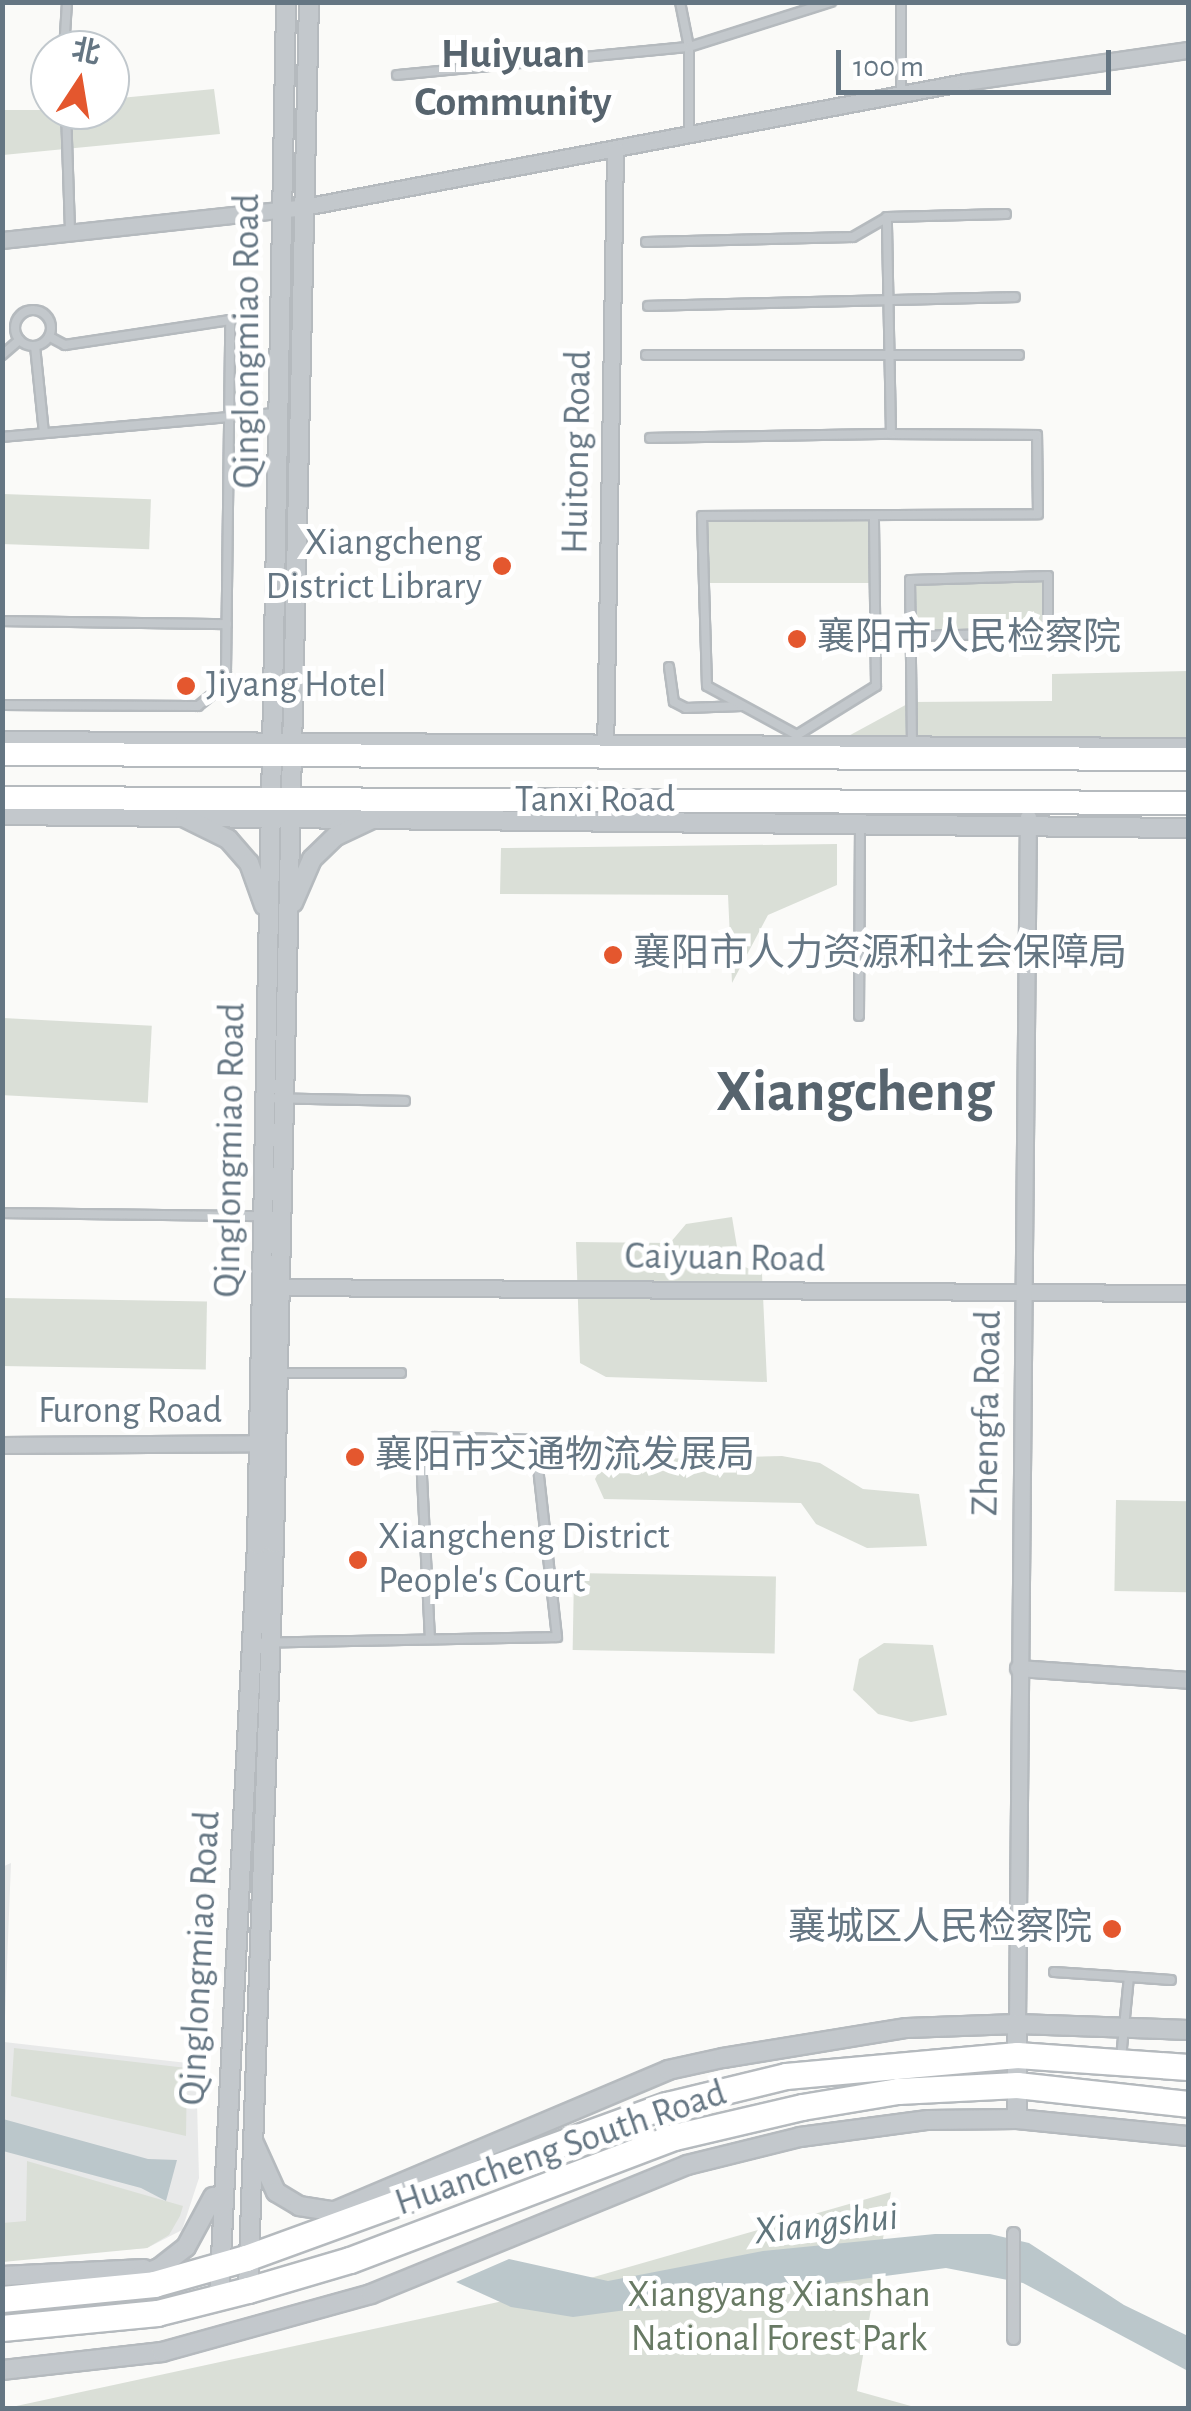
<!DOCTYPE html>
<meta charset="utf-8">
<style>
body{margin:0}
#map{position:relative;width:1191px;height:2411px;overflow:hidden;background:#fafaf8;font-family:"Alegreya Sans","Noto Sans SC",sans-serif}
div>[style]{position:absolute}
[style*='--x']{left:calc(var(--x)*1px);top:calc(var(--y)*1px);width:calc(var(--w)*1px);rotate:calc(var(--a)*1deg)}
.built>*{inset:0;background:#e8e9e9}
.green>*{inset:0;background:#dadfd7;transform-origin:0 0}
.water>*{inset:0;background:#bbc7cb}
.roads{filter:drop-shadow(2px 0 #b5babe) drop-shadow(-2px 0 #b5babe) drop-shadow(0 2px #b5babe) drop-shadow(0 -2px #b5babe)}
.service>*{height:8px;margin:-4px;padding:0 4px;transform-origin:4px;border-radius:4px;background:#c3c8cc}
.service>.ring{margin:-4px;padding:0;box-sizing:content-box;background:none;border:8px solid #c3c8cc;border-radius:50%}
.pedestrian>*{height:11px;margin:-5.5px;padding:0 5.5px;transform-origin:5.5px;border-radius:5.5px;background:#c3c8cc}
.minor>*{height:15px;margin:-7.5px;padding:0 7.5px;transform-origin:7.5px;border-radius:7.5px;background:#c3c8cc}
.tertiary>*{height:18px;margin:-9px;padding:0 9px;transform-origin:9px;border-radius:9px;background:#c3c8cc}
.primary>*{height:22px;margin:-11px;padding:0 11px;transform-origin:11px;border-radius:11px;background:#fff}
.trunk>*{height:25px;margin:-12.5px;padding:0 12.5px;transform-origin:12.5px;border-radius:12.5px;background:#fff}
.dots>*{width:28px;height:28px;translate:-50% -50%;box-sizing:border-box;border:5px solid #fff;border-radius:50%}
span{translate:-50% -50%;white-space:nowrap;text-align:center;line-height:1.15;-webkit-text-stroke:10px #fff;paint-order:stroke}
.street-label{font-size:38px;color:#657683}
.poi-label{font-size:38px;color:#657683}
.right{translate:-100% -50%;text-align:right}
.left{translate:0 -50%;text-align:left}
.park-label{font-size:38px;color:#687a64}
.water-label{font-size:40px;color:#60757c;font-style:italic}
.quarter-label{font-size:42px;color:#57646e;font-weight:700}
.town-label{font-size:58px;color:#57646e;font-weight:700}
.frame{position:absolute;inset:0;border:5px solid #657683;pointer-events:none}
.north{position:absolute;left:30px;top:30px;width:100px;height:100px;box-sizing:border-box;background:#fff;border:2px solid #c1c8cd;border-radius:50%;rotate:12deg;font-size:28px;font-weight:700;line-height:40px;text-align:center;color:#657683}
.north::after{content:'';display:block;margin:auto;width:35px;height:45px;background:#e4572e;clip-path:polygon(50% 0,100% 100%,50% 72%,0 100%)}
.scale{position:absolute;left:836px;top:50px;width:275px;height:45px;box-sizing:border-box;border:5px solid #657683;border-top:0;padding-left:12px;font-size:30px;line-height:35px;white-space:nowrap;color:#657683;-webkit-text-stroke:8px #fff;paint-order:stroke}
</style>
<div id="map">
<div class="built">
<i style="clip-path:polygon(11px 1863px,4px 2042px,196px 2064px,199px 2178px,182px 2230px,147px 2248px,3px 2259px,2px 1867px)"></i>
</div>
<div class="green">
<i style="clip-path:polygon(214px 89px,220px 134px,3px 155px,3px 110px,110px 110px,110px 99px)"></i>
<i style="left:3px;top:494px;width:148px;height:50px;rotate:2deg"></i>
<i style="left:702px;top:516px;width:172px;height:67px"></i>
<i style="left:1048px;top:576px;width:57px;height:138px;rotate:90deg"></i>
<i style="clip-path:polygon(1188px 671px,1188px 748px,830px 746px,911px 702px,1052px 701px,1052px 674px)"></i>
<i style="clip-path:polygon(837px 844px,837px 885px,768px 915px,732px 983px,728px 895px,500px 894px,501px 848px)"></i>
<i style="left:3px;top:1018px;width:149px;height:77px;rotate:3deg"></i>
<i style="clip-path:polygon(732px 1217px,740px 1265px,762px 1274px,767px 1382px,606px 1377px,580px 1363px,576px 1242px,670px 1243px,686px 1224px)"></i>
<i style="left:3px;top:1298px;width:204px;height:68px;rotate:1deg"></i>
<i style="clip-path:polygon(782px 1456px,820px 1463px,863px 1489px,919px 1494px,927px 1546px,867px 1548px,816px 1524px,801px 1503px,604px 1499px,595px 1479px,605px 1460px)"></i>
<i style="left:1116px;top:1500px;width:72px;height:91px;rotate:1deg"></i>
<i style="left:574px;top:1573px;width:202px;height:77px;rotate:1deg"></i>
<i style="clip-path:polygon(884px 1643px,933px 1645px,947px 1715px,911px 1722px,878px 1714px,853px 1690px,859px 1659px)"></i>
<i style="clip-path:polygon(14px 2048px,187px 2068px,186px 2136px,11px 2096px)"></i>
<i style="clip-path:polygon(27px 2161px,183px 2206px,180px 2216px,169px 2235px,147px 2248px,3px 2262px,3px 2223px,26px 2221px)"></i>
<i style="clip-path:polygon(891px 2192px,857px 2391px,918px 2408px,7px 2408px,531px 2295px)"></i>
</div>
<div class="water">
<i style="clip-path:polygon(3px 2119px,148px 2159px,177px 2160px,166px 2201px,141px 2188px,3px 2151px)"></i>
<i style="clip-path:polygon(935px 2234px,990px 2234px,1029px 2243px,1124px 2305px,1188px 2336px,1188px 2371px,1023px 2283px,946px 2268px,573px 2317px,511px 2307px,456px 2282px,509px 2259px,608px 2281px,763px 2251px)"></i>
</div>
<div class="roads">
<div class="service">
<i style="--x:680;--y:2;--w:46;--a:78.7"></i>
<i style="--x:689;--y:47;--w:85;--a:90"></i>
<i style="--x:64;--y:50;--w:48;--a:-86.4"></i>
<i style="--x:397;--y:75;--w:293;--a:-5.5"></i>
<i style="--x:689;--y:47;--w:149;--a:-17.6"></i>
<i style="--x:901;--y:94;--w:92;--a:-90"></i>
<i style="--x:66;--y:110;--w:123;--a:88.1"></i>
<i style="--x:646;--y:242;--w:207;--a:-1.4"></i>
<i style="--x:853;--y:237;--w:39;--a:-30"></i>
<i style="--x:887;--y:217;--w:119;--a:-1.4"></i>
<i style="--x:648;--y:306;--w:367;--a:-1.4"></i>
<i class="ring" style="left:15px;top:310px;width:28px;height:28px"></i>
<i style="--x:35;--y:346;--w:87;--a:84.1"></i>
<i style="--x:2;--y:355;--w:23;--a:-41"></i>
<i style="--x:646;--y:355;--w:373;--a:0"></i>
<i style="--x:2;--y:437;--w:276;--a:-5"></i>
<i style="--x:650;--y:438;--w:241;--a:-1"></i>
<i style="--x:2;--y:621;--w:225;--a:0.8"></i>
<i style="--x:911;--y:636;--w:137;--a:-1.3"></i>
<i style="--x:1048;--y:633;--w:57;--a:-90"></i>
<i style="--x:1048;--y:576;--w:138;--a:178.3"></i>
<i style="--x:910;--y:580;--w:166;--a:89.3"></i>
<i style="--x:669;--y:667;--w:35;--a:82"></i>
<i style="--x:674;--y:702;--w:13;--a:27"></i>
<i style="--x:686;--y:708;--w:56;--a:-2"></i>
<i style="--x:2;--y:705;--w:196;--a:0.3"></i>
<i style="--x:198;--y:706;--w:28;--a:-39"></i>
<i style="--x:220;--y:688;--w:17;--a:-69"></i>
<i style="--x:226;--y:672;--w:352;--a:-89.3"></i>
<i style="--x:230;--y:320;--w:167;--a:171.4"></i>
<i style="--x:65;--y:345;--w:17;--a:-152"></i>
<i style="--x:797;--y:735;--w:93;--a:-31.8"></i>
<i style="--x:876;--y:686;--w:170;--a:-90.7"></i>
<i style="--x:798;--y:745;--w:10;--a:-96"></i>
<i style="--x:797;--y:735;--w:102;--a:-151.4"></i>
<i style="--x:707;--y:686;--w:170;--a:-91.7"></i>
<i style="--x:702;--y:516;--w:336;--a:-0.3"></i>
<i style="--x:1038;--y:514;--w:79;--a:-90.7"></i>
<i style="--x:1037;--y:435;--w:146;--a:-179.6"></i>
<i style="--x:891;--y:434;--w:217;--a:-91.1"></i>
<i style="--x:859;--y:1016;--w:192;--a:-89.7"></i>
<i style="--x:265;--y:1098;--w:140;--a:1.2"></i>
<i style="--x:2;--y:1213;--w:260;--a:0.7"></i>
<i style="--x:279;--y:1373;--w:122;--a:0"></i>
<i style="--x:251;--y:1643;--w:306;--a:-1.1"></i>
<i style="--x:557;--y:1637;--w:198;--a:-96.4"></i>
<i style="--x:535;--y:1440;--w:100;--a:-178.3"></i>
<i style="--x:435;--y:1437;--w:24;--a:126"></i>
<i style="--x:421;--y:1456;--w:183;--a:87.2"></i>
<i style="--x:1054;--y:1972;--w:75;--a:3.8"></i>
<i style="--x:1121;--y:2058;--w:81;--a:-84.4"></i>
<i style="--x:1129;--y:1977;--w:42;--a:4.1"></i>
</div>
<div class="pedestrian">
<i style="--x:1013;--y:2338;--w:105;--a:-90"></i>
</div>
<div class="minor">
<i style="--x:2;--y:240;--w:304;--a:-6.2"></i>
<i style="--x:304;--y:207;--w:673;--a:-10.71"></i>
<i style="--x:965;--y:82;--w:225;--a:-8.2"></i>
<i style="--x:605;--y:755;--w:606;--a:-89.05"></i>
<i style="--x:273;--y:1287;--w:915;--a:0.38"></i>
<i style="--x:2;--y:1445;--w:257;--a:-0.4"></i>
<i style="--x:1018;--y:1668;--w:170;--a:4"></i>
<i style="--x:1017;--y:2024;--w:1207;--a:-89.48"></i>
</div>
<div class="tertiary">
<i style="--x:2;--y:741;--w:1186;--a:0.34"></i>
<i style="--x:2;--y:815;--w:1186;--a:0.63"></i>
<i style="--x:185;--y:818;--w:48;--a:26"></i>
<i style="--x:228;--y:839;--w:32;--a:49"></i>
<i style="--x:249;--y:863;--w:45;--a:70.3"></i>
<i style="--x:293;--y:903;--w:48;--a:-66.6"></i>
<i style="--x:312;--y:859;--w:33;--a:-44"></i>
<i style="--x:336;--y:836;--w:38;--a:-25"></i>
<i style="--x:1017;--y:2119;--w:95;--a:-90"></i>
<i style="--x:253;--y:2141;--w:56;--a:65.7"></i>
<i style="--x:276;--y:2192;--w:27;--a:31"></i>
<i style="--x:299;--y:2206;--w:46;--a:8.8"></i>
<i style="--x:335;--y:2211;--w:362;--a:-22.9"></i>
<i style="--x:668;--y:2070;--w:56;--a:-12.3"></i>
<i style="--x:723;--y:2058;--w:186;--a:-9.3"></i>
<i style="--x:907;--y:2028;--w:110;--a:-2.1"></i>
<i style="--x:1017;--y:2024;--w:171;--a:2"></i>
<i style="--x:2;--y:2276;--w:142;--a:-2.8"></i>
<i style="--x:129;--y:2280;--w:32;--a:-22"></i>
<i style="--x:159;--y:2268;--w:34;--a:-38"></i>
<i style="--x:186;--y:2247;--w:57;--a:-61.6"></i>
<i style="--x:248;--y:2290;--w:747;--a:-88.01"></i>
<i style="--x:274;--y:1543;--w:1541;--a:-88.7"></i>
<i style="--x:219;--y:2297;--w:753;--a:-87.11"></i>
<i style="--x:257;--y:1545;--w:1543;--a:-88.92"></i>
<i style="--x:2;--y:2370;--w:161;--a:-6.4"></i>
<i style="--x:162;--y:2352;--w:217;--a:-15.5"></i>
<i style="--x:371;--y:2294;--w:341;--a:-22.2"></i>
<i style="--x:687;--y:2165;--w:116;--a:-13.9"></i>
<i style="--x:800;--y:2137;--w:129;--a:-7.6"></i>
<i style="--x:928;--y:2120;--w:89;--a:-0.6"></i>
<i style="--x:1017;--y:2119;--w:172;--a:5.7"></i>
</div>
<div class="primary">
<i style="--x:2;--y:754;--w:1186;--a:0.24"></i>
<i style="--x:2;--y:798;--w:1186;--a:0.24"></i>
</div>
<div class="trunk">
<i style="--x:2;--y:2299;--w:153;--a:-5.6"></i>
<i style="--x:154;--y:2284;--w:96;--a:-15.8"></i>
<i style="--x:246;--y:2258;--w:448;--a:-20"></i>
<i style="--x:667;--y:2105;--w:122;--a:-13.7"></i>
<i style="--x:786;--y:2076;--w:232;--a:-5.2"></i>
<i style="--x:1017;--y:2055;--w:171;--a:4"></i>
<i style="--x:2;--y:2328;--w:156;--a:-5.5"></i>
<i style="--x:157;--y:2313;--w:94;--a:-14.2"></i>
<i style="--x:248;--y:2290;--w:106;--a:-16.4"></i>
<i style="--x:350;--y:2260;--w:347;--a:-20.8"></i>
<i style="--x:674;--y:2137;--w:131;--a:-13.2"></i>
<i style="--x:802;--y:2107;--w:97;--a:-9.5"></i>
<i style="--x:898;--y:2091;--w:119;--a:-2.9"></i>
<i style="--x:1017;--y:2085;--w:172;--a:6.3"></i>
</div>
</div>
<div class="dots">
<i style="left:502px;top:566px;background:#e4572e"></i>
<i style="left:797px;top:639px;background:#e4572e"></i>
<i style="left:186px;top:686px;background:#e4572e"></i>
<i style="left:613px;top:955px;background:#e4572e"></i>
<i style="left:355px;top:1457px;background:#e4572e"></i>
<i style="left:358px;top:1560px;background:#e4572e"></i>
<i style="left:1112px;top:1929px;background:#e4572e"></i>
</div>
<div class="street-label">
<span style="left:248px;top:341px;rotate:-90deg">Qinglongmiao Road</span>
<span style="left:578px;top:452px;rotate:-89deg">Huitong Road</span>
<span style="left:595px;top:801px">Tanxi Road</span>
<span style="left:231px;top:1150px;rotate:-89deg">Qinglongmiao Road</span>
<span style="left:725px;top:1259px;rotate:1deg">Caiyuan Road</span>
<span style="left:130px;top:1412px">Furong Road</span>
<span style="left:988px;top:1413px;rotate:-89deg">Zhengfa Road</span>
<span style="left:201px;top:1958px;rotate:-87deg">Qinglongmiao Road</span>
<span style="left:561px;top:2149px;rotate:-19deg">Huancheng South Road</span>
</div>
<div class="poi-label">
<span class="right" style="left:482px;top:566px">Xiangcheng<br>District Library</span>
<span class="left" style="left:817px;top:639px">襄阳市人民检察院</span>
<span class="left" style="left:206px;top:686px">Jiyang Hotel</span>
<span class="left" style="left:633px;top:955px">襄阳市人力资源和社会保障局</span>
<span class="left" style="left:375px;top:1457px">襄阳市交通物流发展局</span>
<span class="left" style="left:378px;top:1560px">Xiangcheng District<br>People's Court</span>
<span class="right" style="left:1092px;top:1929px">襄城区人民检察院</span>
</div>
<div class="park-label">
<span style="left:779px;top:2318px">Xiangyang Xianshan<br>National Forest Park</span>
</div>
<div class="water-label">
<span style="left:826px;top:2224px;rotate:-6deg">Xiangshui</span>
</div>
<div class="quarter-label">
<span style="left:513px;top:78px">Huiyuan<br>Community</span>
</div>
<div class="town-label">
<span style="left:855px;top:1093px">Xiangcheng</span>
</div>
<div class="frame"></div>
<div class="north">北</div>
<div class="scale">100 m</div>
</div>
